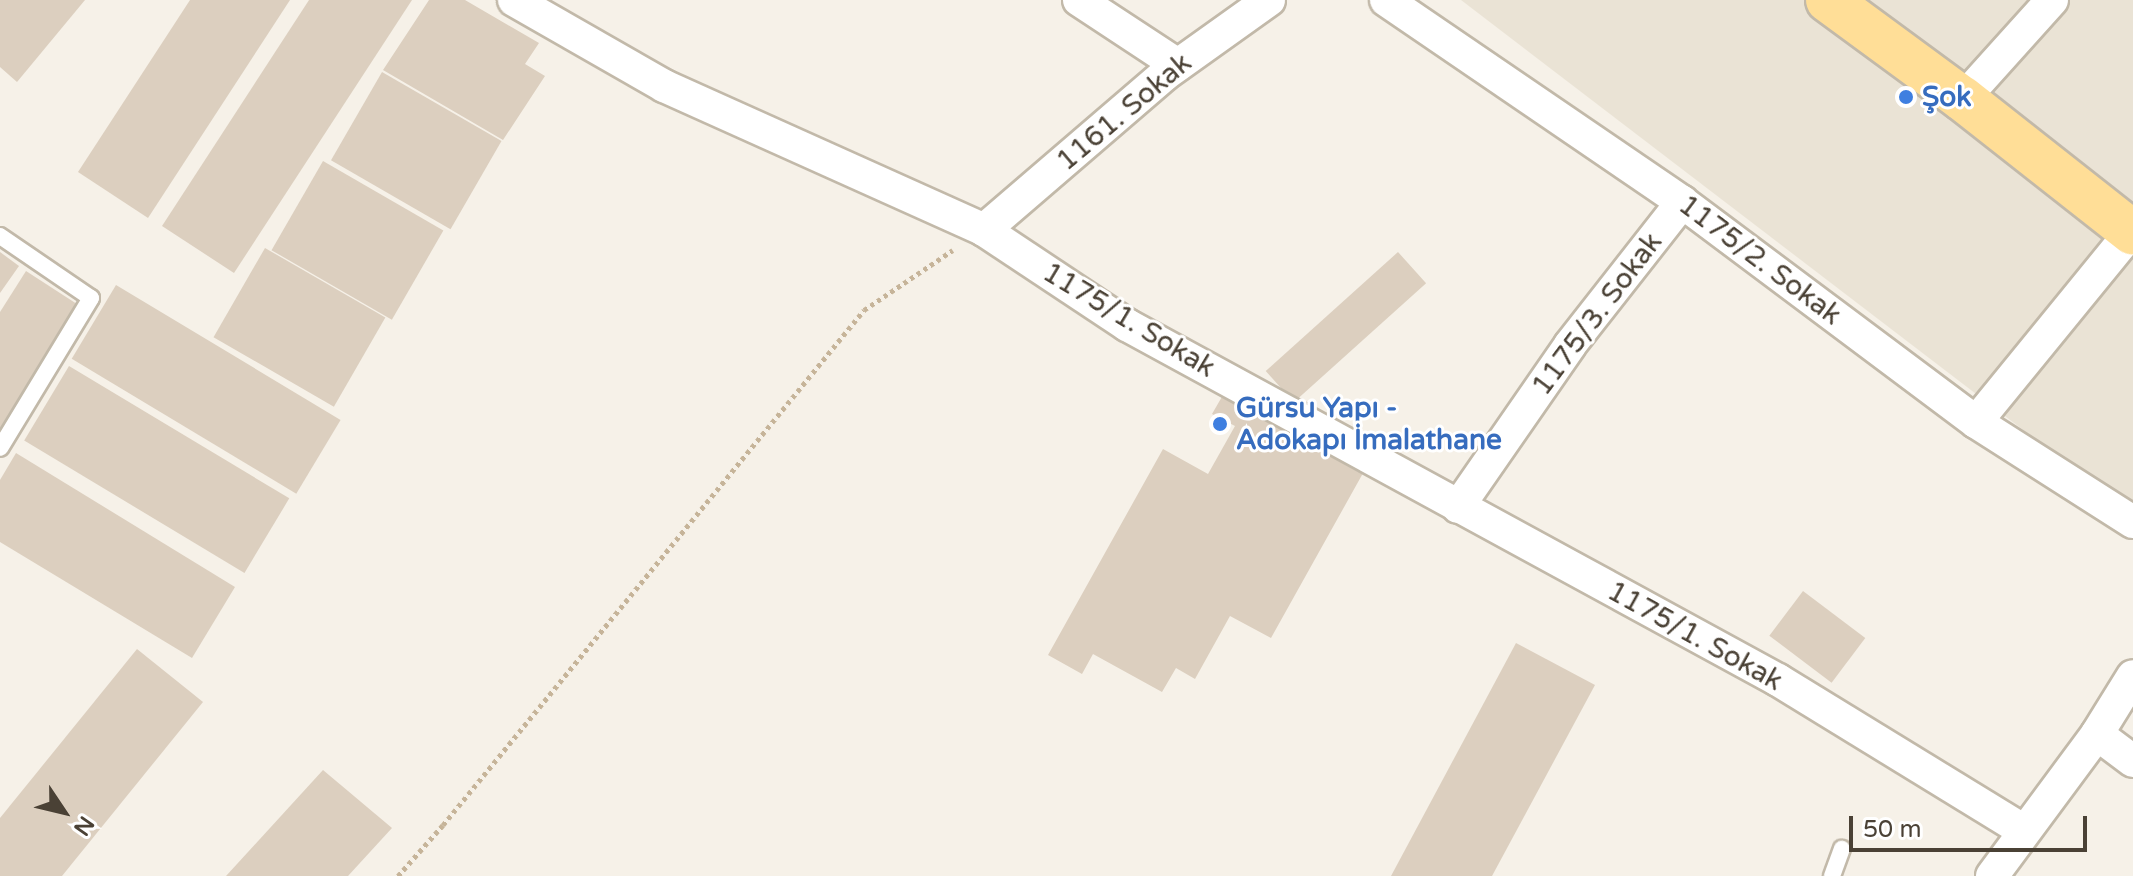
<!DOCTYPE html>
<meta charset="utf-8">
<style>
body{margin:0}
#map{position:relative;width:2133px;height:876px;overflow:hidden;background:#f6f1e8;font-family:"Varela Round",sans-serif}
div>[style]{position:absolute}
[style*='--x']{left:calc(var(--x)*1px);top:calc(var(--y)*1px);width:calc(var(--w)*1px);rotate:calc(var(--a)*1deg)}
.residential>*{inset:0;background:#eae3d5}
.building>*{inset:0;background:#dccfbf;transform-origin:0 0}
.path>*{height:5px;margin-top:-2.5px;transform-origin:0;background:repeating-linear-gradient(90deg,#c6b499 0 4px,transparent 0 8px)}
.roads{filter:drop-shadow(2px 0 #c2b9a9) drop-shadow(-2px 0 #c2b9a9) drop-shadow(0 2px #c2b9a9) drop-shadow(0 -2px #c2b9a9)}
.lane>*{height:16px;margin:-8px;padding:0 8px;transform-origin:8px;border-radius:8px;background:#fff}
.street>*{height:32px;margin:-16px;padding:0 16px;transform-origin:16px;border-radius:16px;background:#fff}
.primary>*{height:44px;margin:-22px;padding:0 22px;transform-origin:22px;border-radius:22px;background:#ffde97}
.dots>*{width:22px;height:22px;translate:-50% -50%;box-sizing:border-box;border:4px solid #fff;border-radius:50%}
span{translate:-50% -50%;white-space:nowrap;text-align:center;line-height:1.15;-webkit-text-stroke:6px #fff;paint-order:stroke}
.shop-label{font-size:28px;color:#366cbe;font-weight:700}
.left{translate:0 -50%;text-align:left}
.street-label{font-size:28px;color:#4a4135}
.north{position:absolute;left:24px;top:772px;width:80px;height:80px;-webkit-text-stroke:6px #fff;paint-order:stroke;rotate:125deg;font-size:22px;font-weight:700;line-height:32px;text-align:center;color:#4a4135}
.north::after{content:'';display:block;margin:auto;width:28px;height:36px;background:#4a4135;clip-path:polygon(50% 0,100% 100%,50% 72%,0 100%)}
.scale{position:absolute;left:1849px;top:816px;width:238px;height:36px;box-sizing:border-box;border:4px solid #4a4135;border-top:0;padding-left:10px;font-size:24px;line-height:28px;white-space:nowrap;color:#4a4135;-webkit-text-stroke:6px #fff;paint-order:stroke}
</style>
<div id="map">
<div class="residential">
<i style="clip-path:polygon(1461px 0,2133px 0,2133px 514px)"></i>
</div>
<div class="building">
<i style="clip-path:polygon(0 0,85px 0,17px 82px,0 67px)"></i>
<i style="clip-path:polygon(190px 0,290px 0,148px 218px,78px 172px)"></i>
<i style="clip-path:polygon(309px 0,412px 0,234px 273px,162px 226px)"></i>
<i style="clip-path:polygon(429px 0,465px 0,539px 43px,525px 64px,545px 76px,503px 140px,383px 70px)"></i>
<i style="left:382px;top:72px;width:138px;height:102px;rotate:30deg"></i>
<i style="left:323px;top:161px;width:139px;height:103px;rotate:30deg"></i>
<i style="left:265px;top:248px;width:139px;height:103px;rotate:30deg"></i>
<i style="clip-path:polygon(0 252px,19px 266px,0 293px)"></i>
<i style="left:1398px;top:252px;width:42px;height:178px;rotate:48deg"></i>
<i style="clip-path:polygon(26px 271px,80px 306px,0 433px,0 312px)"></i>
<i style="left:116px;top:285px;width:262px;height:86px;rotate:31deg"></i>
<i style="left:69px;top:366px;width:257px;height:87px;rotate:31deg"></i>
<i style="clip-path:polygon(1227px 388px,1367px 466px,1271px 638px,1230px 616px,1195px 679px,1176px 668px,1162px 692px,1093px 654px,1082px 674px,1048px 655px,1163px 449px,1208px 474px,1235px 426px,1212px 414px)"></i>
<i style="clip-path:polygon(16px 453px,235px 587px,192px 658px,0 542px,0 480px)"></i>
<i style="left:1803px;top:591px;width:78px;height:56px;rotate:37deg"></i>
<i style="clip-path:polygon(1516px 643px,1595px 685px,1492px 876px,1391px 876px)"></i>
<i style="clip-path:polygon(137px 649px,203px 702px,62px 876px,0 876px,0 818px)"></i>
<i style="clip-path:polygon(323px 770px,392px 828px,348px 876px,226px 876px)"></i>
</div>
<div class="path">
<i style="--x:398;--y:876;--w:68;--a:-48.6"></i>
<i style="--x:443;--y:825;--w:665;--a:-50.73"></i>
<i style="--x:864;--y:310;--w:107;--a:-34"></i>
</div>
<div class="roads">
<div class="lane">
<i style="--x:0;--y:236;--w:110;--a:34.3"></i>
<i style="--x:91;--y:298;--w:175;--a:121.2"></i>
<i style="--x:1832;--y:876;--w:29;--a:-70"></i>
</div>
<div class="street">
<i style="--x:514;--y:0;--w:173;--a:29.8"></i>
<i style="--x:664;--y:86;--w:351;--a:24.2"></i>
<i style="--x:984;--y:230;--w:172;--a:33.6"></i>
<i style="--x:1127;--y:325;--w:742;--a:28.6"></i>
<i style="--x:1778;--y:680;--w:289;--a:31.5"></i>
<i style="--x:1079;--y:0;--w:118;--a:33.3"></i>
<i style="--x:1386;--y:0;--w:358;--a:34.3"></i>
<i style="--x:1682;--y:202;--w:367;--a:36.8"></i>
<i style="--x:1976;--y:422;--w:186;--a:32.5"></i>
<i style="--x:1963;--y:99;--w:133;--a:-48"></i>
<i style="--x:984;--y:230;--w:238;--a:-40.7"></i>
<i style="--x:1164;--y:75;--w:129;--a:-35.5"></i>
<i style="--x:1976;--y:422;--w:245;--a:-50.8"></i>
<i style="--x:1458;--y:507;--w:197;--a:-55.3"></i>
<i style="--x:1570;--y:345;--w:182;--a:-51.9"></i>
<i style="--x:2097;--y:734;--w:45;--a:36.9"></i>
<i style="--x:1992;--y:876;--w:177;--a:-53.5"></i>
<i style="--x:2097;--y:734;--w:68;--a:-58.2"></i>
</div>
<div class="primary">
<i style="--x:1828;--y:0;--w:167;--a:36.3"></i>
<i style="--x:1963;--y:99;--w:216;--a:38.2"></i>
</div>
</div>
<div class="dots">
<i style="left:1906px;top:97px;background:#3f7fe0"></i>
<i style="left:1220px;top:424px;background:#3f7fe0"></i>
</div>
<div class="shop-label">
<span class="left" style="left:1922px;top:97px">Şok</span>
<span class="left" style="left:1236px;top:424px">Gürsu Yapı -<br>Adokapı İmalathane</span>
</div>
<div class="street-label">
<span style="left:1124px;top:112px;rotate:-40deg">1161. Sokak</span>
<span style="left:1760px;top:260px;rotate:37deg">1175/2. Sokak</span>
<span style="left:1597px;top:314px;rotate:-53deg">1175/3. Sokak</span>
<span style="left:1129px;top:320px;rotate:31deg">1175/1. Sokak</span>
<span style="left:1695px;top:636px;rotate:29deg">1175/1. Sokak</span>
</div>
<div class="north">N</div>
<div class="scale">50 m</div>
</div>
